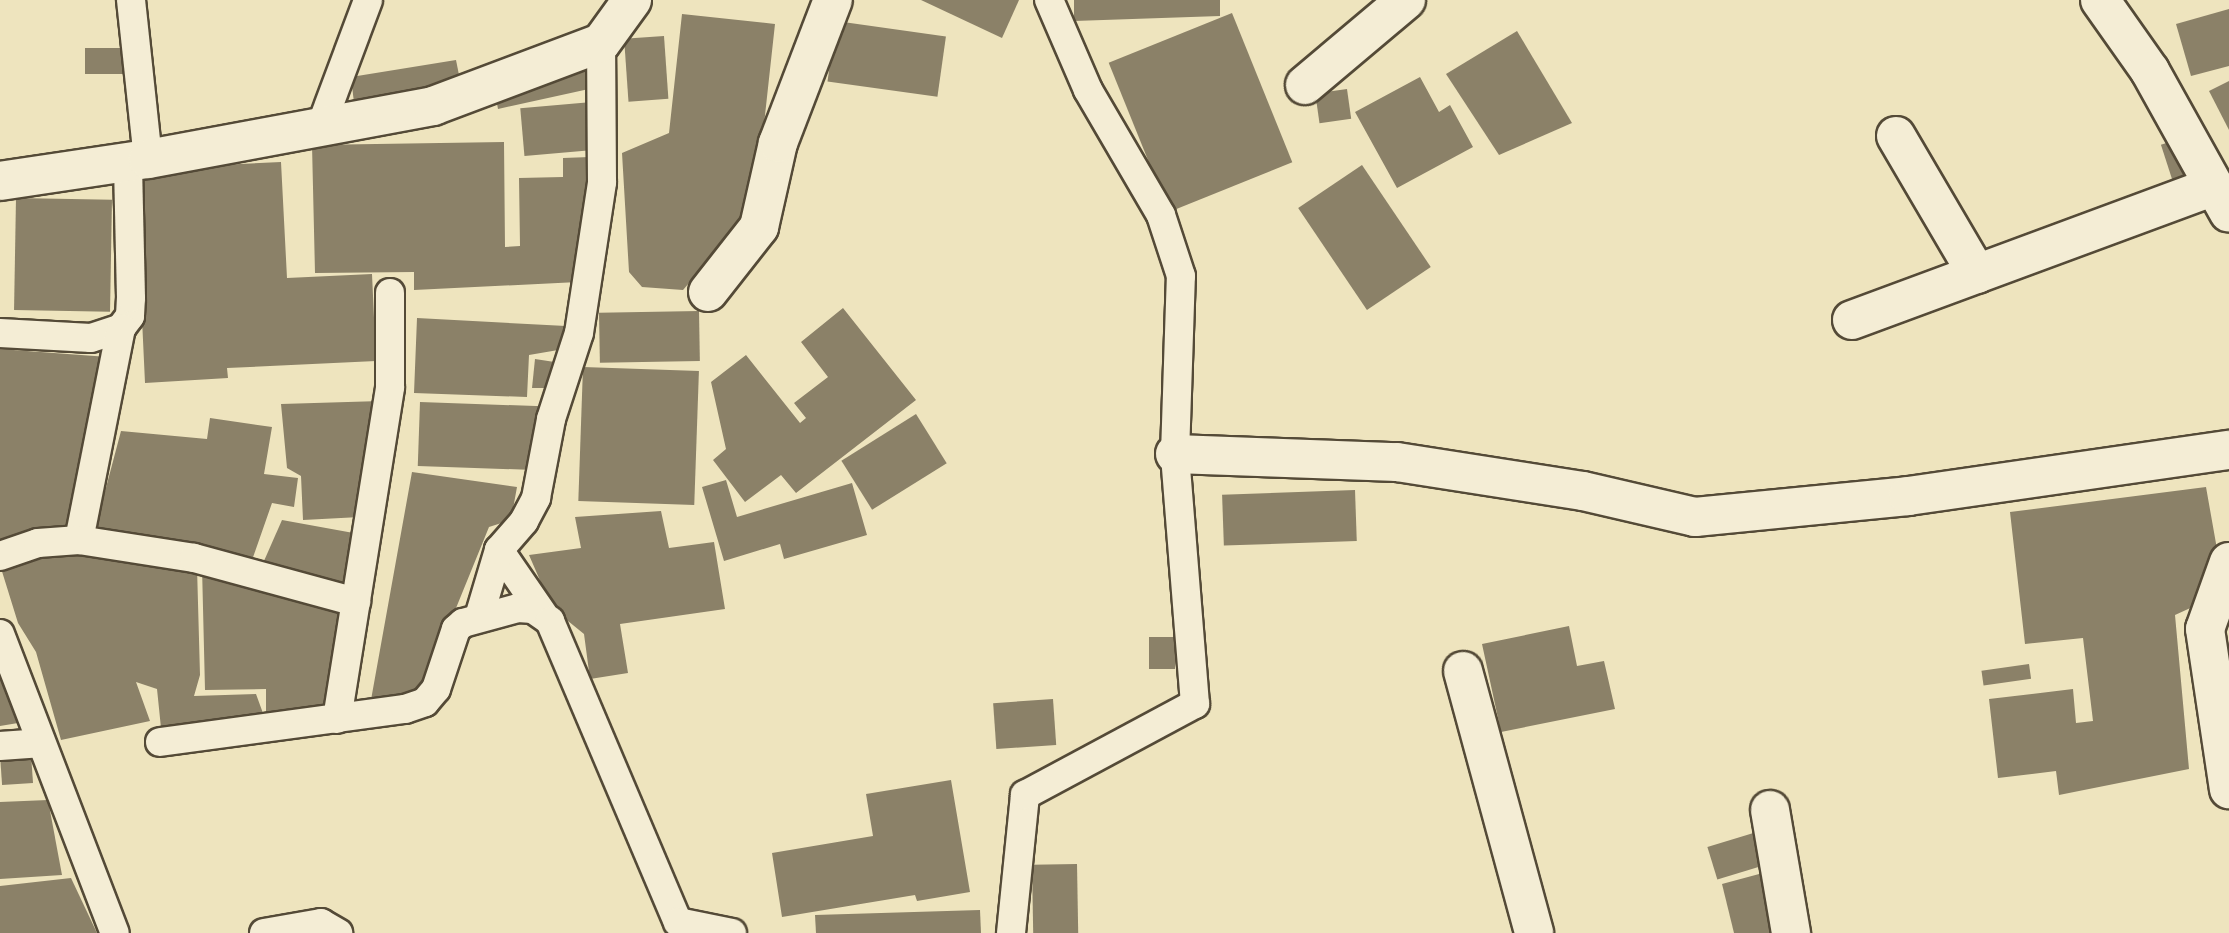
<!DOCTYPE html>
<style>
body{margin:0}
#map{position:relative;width:2229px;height:933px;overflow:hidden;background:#eee4be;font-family:"IM FELL English",serif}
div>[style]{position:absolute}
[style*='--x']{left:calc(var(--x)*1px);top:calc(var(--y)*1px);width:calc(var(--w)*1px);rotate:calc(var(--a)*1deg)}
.building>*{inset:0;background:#8b8168;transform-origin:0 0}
.roads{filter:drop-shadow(2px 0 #544a37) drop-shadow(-2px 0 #544a37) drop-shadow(0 2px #544a37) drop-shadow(0 -2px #544a37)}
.lane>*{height:28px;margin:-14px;padding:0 14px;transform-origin:14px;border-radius:14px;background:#f4edd5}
.street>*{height:38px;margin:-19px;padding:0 19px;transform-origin:19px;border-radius:19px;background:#f4edd5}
span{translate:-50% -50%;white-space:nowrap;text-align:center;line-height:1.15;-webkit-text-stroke:7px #f4edd5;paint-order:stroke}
</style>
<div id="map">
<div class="building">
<i style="clip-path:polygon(921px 0,1019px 0,1002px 38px)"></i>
<i style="clip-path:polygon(1074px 0,1220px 0,1220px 16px,1074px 21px)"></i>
<i style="clip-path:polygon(2229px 9px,2229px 66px,2191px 76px,2176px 24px)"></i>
<i style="left:1232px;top:13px;width:161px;height:133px;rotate:68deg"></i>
<i style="clip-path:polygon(682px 14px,775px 24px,758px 179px,733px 232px,683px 290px,642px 287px,629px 272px,622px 153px,669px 133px)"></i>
<i style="left:836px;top:21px;width:111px;height:61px;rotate:8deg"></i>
<i style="clip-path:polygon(1517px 31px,1572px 123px,1499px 155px,1446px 74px)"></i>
<i style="left:664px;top:36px;width:63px;height:40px;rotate:86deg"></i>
<i style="left:127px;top:48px;width:26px;height:42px;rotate:90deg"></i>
<i style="clip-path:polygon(593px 53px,598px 87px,498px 109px,494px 87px)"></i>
<i style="clip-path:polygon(456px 60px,460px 80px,354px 103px,351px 77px)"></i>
<i style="clip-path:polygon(1420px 77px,1439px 112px,1450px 105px,1473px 147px,1397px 188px,1355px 112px)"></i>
<i style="clip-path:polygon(2229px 81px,2229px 130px,2209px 91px)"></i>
<i style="left:1347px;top:89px;width:30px;height:32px;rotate:82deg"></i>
<i style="left:592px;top:102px;width:48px;height:72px;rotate:85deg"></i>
<i style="left:2179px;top:139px;width:45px;height:19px;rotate:72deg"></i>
<i style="clip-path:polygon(504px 142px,505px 247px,520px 246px,519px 178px,563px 177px,563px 158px,590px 157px,578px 282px,414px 290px,414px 272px,315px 273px,312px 145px)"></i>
<i style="clip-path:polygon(281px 162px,287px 278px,372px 274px,376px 361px,227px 368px,228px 378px,145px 383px,135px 169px)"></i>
<i style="left:1362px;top:165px;width:123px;height:77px;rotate:56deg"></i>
<i style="left:16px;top:198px;width:96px;height:112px;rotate:1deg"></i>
<i style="clip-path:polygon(843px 308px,916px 400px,796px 493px,781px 475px,745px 502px,713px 460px,726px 449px,711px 382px,746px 355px,800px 423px,806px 418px,794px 403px,828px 377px,801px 342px)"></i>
<i style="left:699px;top:311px;width:50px;height:100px;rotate:89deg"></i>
<i style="clip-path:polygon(417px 318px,566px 326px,564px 349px,529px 355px,527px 397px,414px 393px)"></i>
<i style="clip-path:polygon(0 349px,108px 357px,69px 533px,0 542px)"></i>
<i style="clip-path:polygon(535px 359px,561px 363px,559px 388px,532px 388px)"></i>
<i style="left:583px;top:367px;width:116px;height:134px;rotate:2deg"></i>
<i style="clip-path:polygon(381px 401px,360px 517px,303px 520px,301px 476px,287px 468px,281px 404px)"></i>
<i style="left:420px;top:402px;width:123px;height:64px;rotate:2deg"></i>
<i style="left:916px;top:414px;width:58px;height:88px;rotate:58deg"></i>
<i style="clip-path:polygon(210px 418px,272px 427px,264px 474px,298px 478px,294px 507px,272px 503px,251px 563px,94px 533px,121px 431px,207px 439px)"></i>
<i style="clip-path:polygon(412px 472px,517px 487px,511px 520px,489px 527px,419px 699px,369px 711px)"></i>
<i style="clip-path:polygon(726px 480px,737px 517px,852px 483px,867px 535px,784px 559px,780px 544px,724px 561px,702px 487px)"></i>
<i style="clip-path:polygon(2206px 487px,2220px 566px,2210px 599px,2175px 615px,2189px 769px,2059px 795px,2056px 771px,1998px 778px,1989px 699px,2073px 689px,2076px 723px,2093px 721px,2083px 638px,2025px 644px,2010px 512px)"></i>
<i style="left:1355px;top:490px;width:51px;height:133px;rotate:88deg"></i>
<i style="clip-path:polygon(661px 511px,669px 548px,714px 542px,725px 609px,620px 624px,628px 673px,590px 679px,584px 634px,552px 608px,529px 555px,581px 548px,575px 517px)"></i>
<i style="clip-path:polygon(282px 520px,359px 534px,348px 590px,260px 570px)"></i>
<i style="clip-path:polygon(69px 553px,160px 559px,197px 567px,200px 675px,194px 696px,256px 694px,264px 716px,161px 728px,157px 689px,136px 682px,150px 721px,61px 740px,36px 652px,18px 623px,0 565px)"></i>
<i style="clip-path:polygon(202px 567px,339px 608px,331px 707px,266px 712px,266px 689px,205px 690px)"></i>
<i style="clip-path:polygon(1569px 626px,1577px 666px,1604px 661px,1615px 709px,1501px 732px,1482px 644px)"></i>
<i style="left:1149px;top:637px;width:26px;height:32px"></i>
<i style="clip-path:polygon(0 657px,24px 722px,0 726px)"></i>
<i style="left:2029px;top:664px;width:15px;height:48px;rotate:82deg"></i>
<i style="left:1053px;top:699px;width:46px;height:60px;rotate:86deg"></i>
<i style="left:31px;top:754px;width:29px;height:31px;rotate:86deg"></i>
<i style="clip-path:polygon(951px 780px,970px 892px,917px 901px,915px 895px,782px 917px,772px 853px,873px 836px,866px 794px)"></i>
<i style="clip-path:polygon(48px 800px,62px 875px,0 879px,0 802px)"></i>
<i style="left:1760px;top:831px;width:34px;height:55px;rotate:73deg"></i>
<i style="left:1077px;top:864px;width:69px;height:45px;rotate:89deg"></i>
<i style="clip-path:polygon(1774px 870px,1782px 933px,1734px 933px,1722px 884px)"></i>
<i style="clip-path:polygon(71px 878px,97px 933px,0 933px,0 886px)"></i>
<i style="clip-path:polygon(980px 910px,981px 933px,816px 933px,815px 915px)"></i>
</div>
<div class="roads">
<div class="lane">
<i style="--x:131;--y:0;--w:160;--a:83.9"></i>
<i style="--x:321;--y:126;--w:134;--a:-69.5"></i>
<i style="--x:0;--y:333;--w:91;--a:3.1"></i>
<i style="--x:91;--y:338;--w:32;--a:-18"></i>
<i style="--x:121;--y:328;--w:15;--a:-53"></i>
<i style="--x:130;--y:316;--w:18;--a:-87"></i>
<i style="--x:131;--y:298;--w:136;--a:-91.3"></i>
<i style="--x:79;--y:540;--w:216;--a:-78.8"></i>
<i style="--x:499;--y:550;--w:78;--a:55.5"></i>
<i style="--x:0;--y:556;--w:40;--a:-18.9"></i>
<i style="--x:38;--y:543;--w:41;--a:-4.2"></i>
<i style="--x:79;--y:540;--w:116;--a:8.9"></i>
<i style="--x:194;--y:558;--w:168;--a:15.2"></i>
<i style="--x:479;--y:617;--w:70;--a:-73.4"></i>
<i style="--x:499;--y:550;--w:38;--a:-49"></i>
<i style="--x:524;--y:521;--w:26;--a:-62"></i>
<i style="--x:536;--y:498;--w:80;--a:-79.2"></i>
<i style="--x:551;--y:419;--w:90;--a:-72"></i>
<i style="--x:579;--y:333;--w:153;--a:-81.3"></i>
<i style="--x:602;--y:182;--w:139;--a:-90.4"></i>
<i style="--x:0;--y:634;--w:320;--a:69"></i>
<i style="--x:337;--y:719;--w:336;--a:-80.9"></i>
<i style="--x:390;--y:387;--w:94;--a:-90"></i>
<i style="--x:160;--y:742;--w:247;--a:-7.7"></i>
<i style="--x:405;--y:709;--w:21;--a:-19"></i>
<i style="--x:425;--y:702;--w:17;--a:-50"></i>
<i style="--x:436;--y:689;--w:63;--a:-71.6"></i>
<i style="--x:456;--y:629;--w:9;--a:-41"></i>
<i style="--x:463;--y:623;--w:57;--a:-15.3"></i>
<i style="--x:518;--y:608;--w:15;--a:4"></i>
<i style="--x:533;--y:609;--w:21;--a:35"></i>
<i style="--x:550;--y:621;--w:327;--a:67"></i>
<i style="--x:678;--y:922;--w:55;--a:11.5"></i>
<i style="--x:0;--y:746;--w:39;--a:-4"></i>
<i style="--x:264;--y:933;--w:58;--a:-10"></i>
<i style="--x:321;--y:923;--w:20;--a:30"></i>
<i style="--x:1011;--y:933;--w:139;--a:-84.2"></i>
<i style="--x:1025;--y:795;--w:193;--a:-28.2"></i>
<i style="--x:1195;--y:704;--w:251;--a:-94.6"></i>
<i style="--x:1175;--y:454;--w:178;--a:-88.1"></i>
<i style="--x:1181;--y:276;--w:64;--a:-108.2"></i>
<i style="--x:1161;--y:215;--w:145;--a:-120.3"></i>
<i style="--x:1088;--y:90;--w:98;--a:-113.4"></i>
</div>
<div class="street">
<i style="--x:2100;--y:0;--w:87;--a:54.8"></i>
<i style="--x:2150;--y:71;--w:162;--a:60.9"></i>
<i style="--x:1305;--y:85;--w:132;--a:-40.1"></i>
<i style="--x:1896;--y:136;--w:160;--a:59.6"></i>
<i style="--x:0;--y:181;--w:150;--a:-8.5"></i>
<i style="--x:148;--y:159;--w:290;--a:-10.5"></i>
<i style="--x:433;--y:106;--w:179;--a:-20.6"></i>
<i style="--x:601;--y:43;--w:53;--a:-54.2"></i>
<i style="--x:708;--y:292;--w:83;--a:-51.9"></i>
<i style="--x:759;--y:227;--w:86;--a:-77.3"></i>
<i style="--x:778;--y:143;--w:153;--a:-69"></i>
<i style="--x:1852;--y:320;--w:383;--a:-20.3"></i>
<i style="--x:1175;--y:454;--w:222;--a:2.1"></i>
<i style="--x:1397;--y:462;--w:188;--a:8.9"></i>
<i style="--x:1583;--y:491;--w:115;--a:13.1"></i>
<i style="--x:1695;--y:517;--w:214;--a:-5.6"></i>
<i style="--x:1908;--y:496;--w:324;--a:-8.2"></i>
<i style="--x:2229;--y:562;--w:71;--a:109.7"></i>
<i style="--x:2205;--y:629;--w:162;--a:81.5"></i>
<i style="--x:1463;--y:671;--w:271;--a:74.8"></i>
<i style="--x:1770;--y:810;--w:125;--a:80.3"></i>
</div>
</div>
</div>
